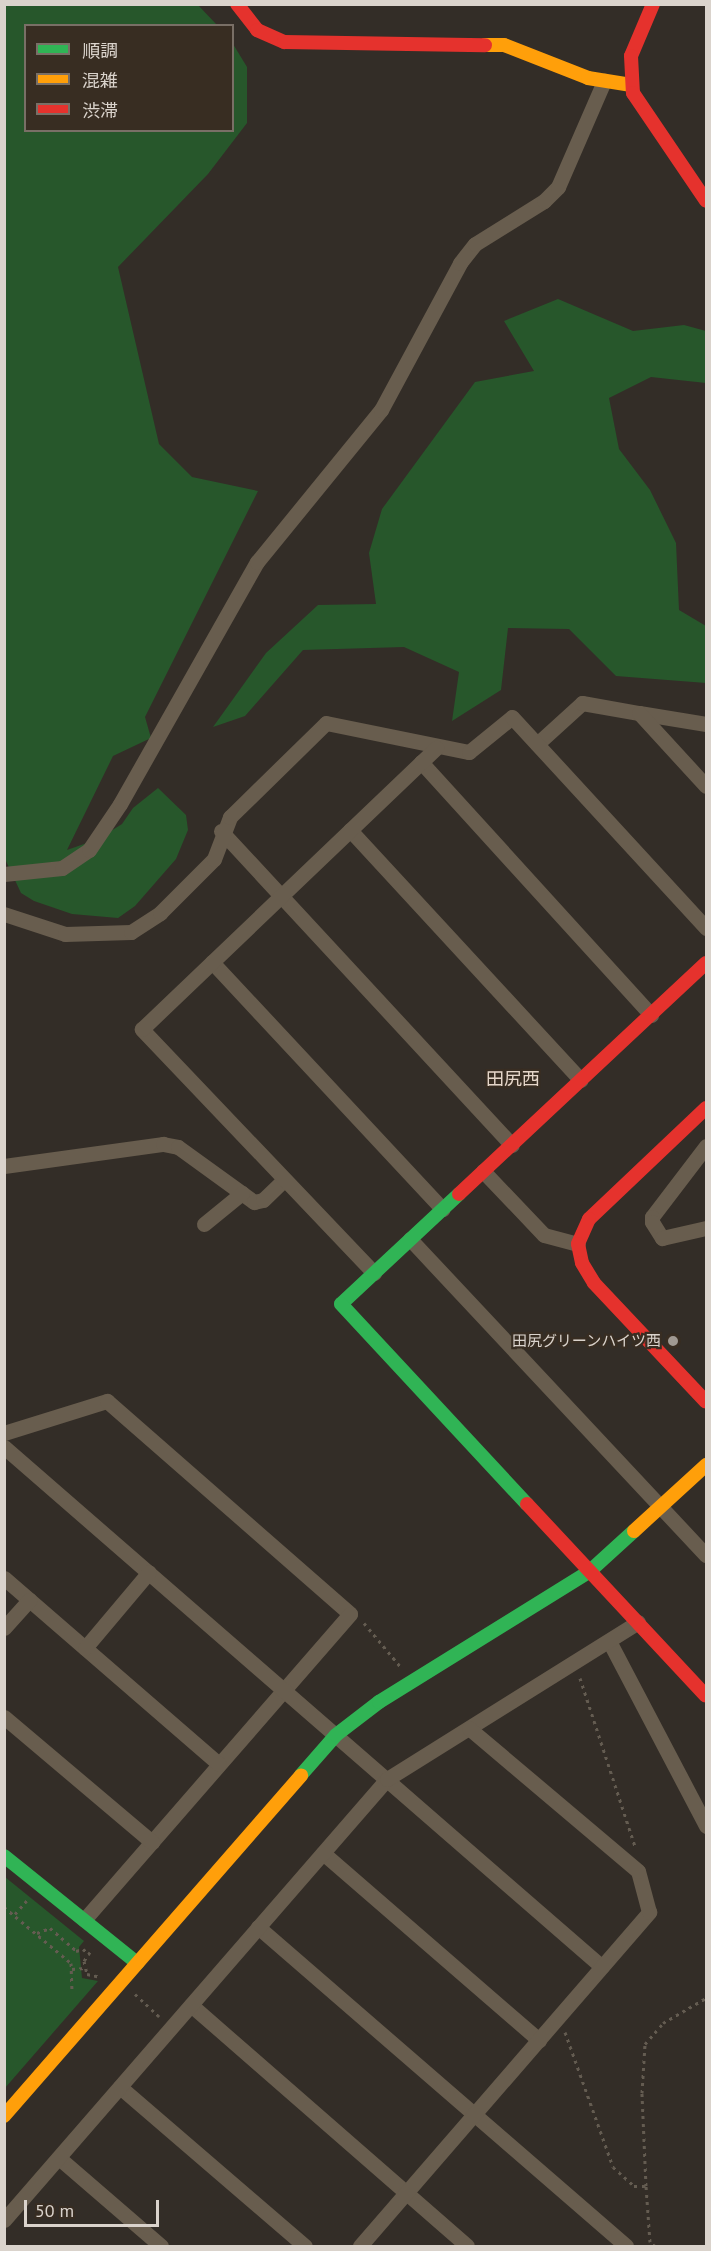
<!DOCTYPE html>
<meta charset="utf-8">
<style>
body{margin:0}
#map{position:relative;width:711px;height:2251px;overflow:hidden;background:#332d27;font-family:"PT Sans","Noto Sans JP",sans-serif}
div>[style]{position:absolute}
[style*='--x']{left:calc(var(--x)*1px);top:calc(var(--y)*1px);width:calc(var(--w)*1px);rotate:calc(var(--a)*1deg)}
.green>*{inset:0;background:#27572b}
.path>*{height:3px;margin-top:-1.5px;transform-origin:0;background:repeating-linear-gradient(90deg,#645c51 0 3px,transparent 0 7.5px)}
.street>*{height:15px;margin:-7.5px;padding:0 7.5px;transform-origin:7.5px;border-radius:7.5px;background:#685d4e}
.fast>*{height:14px;margin:-7px;padding:0 7px;transform-origin:7px;border-radius:7px;background:#30b455}
.slow>*{height:14px;margin:-7px;padding:0 7px;transform-origin:7px;border-radius:7px;background:#ff9f0a}
.jam>*{height:14px;margin:-7px;padding:0 7px;transform-origin:7px;border-radius:7px;background:#e5322d}
.dots>*{width:16px;height:16px;translate:-50% -50%;box-sizing:border-box;border:3px solid #382d22;border-radius:50%}
span{translate:-50% -50%;white-space:nowrap;text-align:center;line-height:1.15;-webkit-text-stroke:4.5px #382d22;paint-order:stroke}
.poi-label{font-size:15px;color:#dad3cc}
.right{translate:-100% -50%;text-align:right}
.quarter-label{font-size:18px;color:#e5d6c9}
.frame{position:absolute;inset:0;border:6px solid #dad3cc;pointer-events:none}
.legend{position:absolute;left:24px;top:24px;width:210px;height:108px;box-sizing:border-box;background:#382d22;border:2px solid #796f66;margin:0;padding:8px 10px;list-style:none;font-size:18px;color:#dad3cc}
.legend li{display:flex;align-items:center;gap:12px;height:30px}
.legend b{width:30px;border:2px solid #796f66}
.scale{position:absolute;left:24px;top:2200px;width:135px;height:27px;box-sizing:border-box;border:3px solid #dad3cc;border-top:0;padding-left:8px;font-size:18px;line-height:21px;white-space:nowrap;color:#dad3cc;-webkit-text-stroke:4px #382d22;paint-order:stroke}
</style>
<div id="map">
<div class="green">
<i style="clip-path:polygon(5px 5px,198px 5px,217px 25px,26px 26px,26px 130px,232px 130px,233px 44px,247px 67px,247px 123px,208px 174px,118px 267px,159px 444px,192px 477px,258px 491px,145px 717px,151px 738px,113px 756px,67px 850px,98px 839px,122px 824px,133px 808px,158px 788px,186px 815px,188px 830px,176px 859px,135px 906px,118px 918px,72px 914px,34px 901px,21px 893px,5px 859px)"></i>
<i style="clip-path:polygon(558px 299px,633px 331px,684px 325px,706px 331px,706px 383px,651px 377px,609px 398px,619px 449px,650px 490px,676px 543px,679px 610px,706px 626px,706px 683px,616px 676px,569px 629px,508px 628px,501px 690px,452px 721px,459px 672px,404px 647px,303px 650px,245px 716px,213px 727px,266px 653px,318px 605px,376px 604px,369px 553px,382px 509px,475px 382px,534px 371px,504px 321px)"></i>
<i style="clip-path:polygon(5px 1877px,84px 1941px,79px 1947px,82px 1978px,98px 1981px,5px 2088px)"></i>
</div>
<div class="path">
<i style="--x:364;--y:1623;--w:56;--a:50.1"></i>
<i style="--x:580;--y:1678;--w:177;--a:71.9"></i>
<i style="--x:4;--y:1907;--w:87;--a:39.9"></i>
<i style="--x:71;--y:1963;--w:27;--a:88"></i>
<i style="--x:15;--y:1914;--w:20;--a:-49"></i>
<i style="--x:37;--y:1933;--w:14;--a:-21"></i>
<i style="--x:50;--y:1928;--w:35;--a:41"></i>
<i style="--x:76;--y:1951;--w:7;--a:-16"></i>
<i style="--x:83;--y:1949;--w:8;--a:40"></i>
<i style="--x:90;--y:1952;--w:11;--a:124"></i>
<i style="--x:84;--y:1961;--w:13;--a:77"></i>
<i style="--x:87;--y:1974;--w:14;--a:12"></i>
<i style="--x:72;--y:1969;--w:13;--a:-4"></i>
<i style="--x:135;--y:1994;--w:33;--a:43"></i>
<i style="--x:565;--y:2032;--w:143;--a:70.4"></i>
<i style="--x:613;--y:2167;--w:28;--a:42"></i>
<i style="--x:634;--y:2186;--w:12;--a:0"></i>
<i style="--x:655;--y:2246;--w:6;--a:-141"></i>
<i style="--x:650;--y:2242;--w:56;--a:-94.1"></i>
<i style="--x:646;--y:2186;--w:93;--a:-92.5"></i>
<i style="--x:642;--y:2093;--w:49;--a:-86.5"></i>
<i style="--x:645;--y:2044;--w:28;--a:-49"></i>
<i style="--x:663;--y:2023;--w:50;--a:-30.2"></i>
</div>
<div class="street">
<i style="--x:639;--y:713;--w:68;--a:9.3"></i>
<i style="--x:537;--y:744;--w:61;--a:-42.3"></i>
<i style="--x:582;--y:703;--w:58;--a:10"></i>
<i style="--x:639;--y:713;--w:99;--a:47.5"></i>
<i style="--x:421;--y:762;--w:342;--a:47.7"></i>
<i style="--x:350;--y:830;--w:340;--a:47.3"></i>
<i style="--x:221;--y:831;--w:428;--a:47.2"></i>
<i style="--x:4;--y:874;--w:58;--a:-5.9"></i>
<i style="--x:62;--y:868;--w:32;--a:-34"></i>
<i style="--x:89;--y:850;--w:55;--a:-56"></i>
<i style="--x:120;--y:804;--w:278;--a:-60.5"></i>
<i style="--x:257;--y:562;--w:196;--a:-50.8"></i>
<i style="--x:381;--y:410;--w:167;--a:-61.7"></i>
<i style="--x:460;--y:263;--w:24;--a:-52"></i>
<i style="--x:475;--y:244;--w:81;--a:-31.9"></i>
<i style="--x:544;--y:201;--w:20;--a:-45"></i>
<i style="--x:558;--y:187;--w:116;--a:-66.5"></i>
<i style="--x:4;--y:914;--w:64;--a:18.2"></i>
<i style="--x:65;--y:934;--w:66;--a:-1.7"></i>
<i style="--x:131;--y:932;--w:35;--a:-33"></i>
<i style="--x:160;--y:913;--w:76;--a:-45"></i>
<i style="--x:214;--y:859;--w:45;--a:-69.1"></i>
<i style="--x:230;--y:817;--w:134;--a:-44.4"></i>
<i style="--x:326;--y:723;--w:146;--a:11.5"></i>
<i style="--x:469;--y:752;--w:55;--a:-39.1"></i>
<i style="--x:512;--y:717;--w:287;--a:47.4"></i>
<i style="--x:212;--y:962;--w:338;--a:47"></i>
<i style="--x:706;--y:1146;--w:89;--a:127.3"></i>
<i style="--x:652;--y:1217;--w:5;--a:90"></i>
<i style="--x:652;--y:1222;--w:19;--a:58"></i>
<i style="--x:662;--y:1238;--w:45;--a:-12.8"></i>
<i style="--x:4;--y:1166;--w:161;--a:-7.9"></i>
<i style="--x:163;--y:1144;--w:15;--a:11"></i>
<i style="--x:178;--y:1147;--w:94;--a:35.9"></i>
<i style="--x:254;--y:1202;--w:9;--a:-13"></i>
<i style="--x:263;--y:1200;--w:29;--a:-44"></i>
<i style="--x:483;--y:1171;--w:88;--a:46.4"></i>
<i style="--x:544;--y:1235;--w:35;--a:15"></i>
<i style="--x:204;--y:1224;--w:49;--a:-39.2"></i>
<i style="--x:410;--y:1239;--w:433;--a:46.9"></i>
<i style="--x:374;--y:1273;--w:337;--a:-133.6"></i>
<i style="--x:142;--y:1029;--w:407;--a:-43.7"></i>
<i style="--x:4;--y:1433;--w:108;--a:-17.3"></i>
<i style="--x:107;--y:1401;--w:323;--a:41.2"></i>
<i style="--x:350;--y:1614;--w:405;--a:131"></i>
<i style="--x:4;--y:1447;--w:792;--a:41.01"></i>
<i style="--x:4;--y:1578;--w:284;--a:40.9"></i>
<i style="--x:4;--y:1628;--w:38;--a:-48"></i>
<i style="--x:609;--y:1641;--w:209;--a:62.3"></i>
<i style="--x:85;--y:1648;--w:99;--a:-49.9"></i>
<i style="--x:4;--y:1717;--w:194;--a:40.2"></i>
<i style="--x:323;--y:1853;--w:286;--a:40.9"></i>
<i style="--x:258;--y:1927;--w:487;--a:40.9"></i>
<i style="--x:191;--y:2005;--w:366;--a:41.1"></i>
<i style="--x:120;--y:2087;--w:244;--a:40.7"></i>
<i style="--x:59;--y:2158;--w:135;--a:40.8"></i>
<i style="--x:4;--y:2220;--w:584;--a:-49.03"></i>
<i style="--x:387;--y:1779;--w:296;--a:-32"></i>
<i style="--x:360;--y:2246;--w:442;--a:-49.1"></i>
<i style="--x:649;--y:1912;--w:42;--a:-105"></i>
<i style="--x:638;--y:1871;--w:221;--a:-139.8"></i>
</div>
<div class="fast">
<i style="--x:459;--y:1194;--w:161;--a:137"></i>
<i style="--x:341;--y:1304;--w:273;--a:47.1"></i>
<i style="--x:301;--y:1775;--w:53;--a:-48.8"></i>
<i style="--x:336;--y:1735;--w:54;--a:-37.5"></i>
<i style="--x:379;--y:1702;--w:248;--a:-31.8"></i>
<i style="--x:590;--y:1571;--w:59;--a:-42.3"></i>
<i style="--x:4;--y:1856;--w:171;--a:38.8"></i>
</div>
<div class="slow">
<i style="--x:485;--y:45;--w:19;--a:0"></i>
<i style="--x:504;--y:45;--w:90;--a:21.4"></i>
<i style="--x:588;--y:78;--w:44;--a:9.2"></i>
<i style="--x:634;--y:1531;--w:98;--a:-42.5"></i>
<i style="--x:4;--y:2116;--w:452;--a:-48.9"></i>
</div>
<div class="jam">
<i style="--x:237;--y:4;--w:33;--a:52"></i>
<i style="--x:257;--y:30;--w:30;--a:24"></i>
<i style="--x:284;--y:42;--w:201;--a:0.9"></i>
<i style="--x:653;--y:4;--w:56;--a:112.9"></i>
<i style="--x:631;--y:56;--w:37;--a:87"></i>
<i style="--x:633;--y:93;--w:130;--a:55.9"></i>
<i style="--x:706;--y:1108;--w:161;--a:136.5"></i>
<i style="--x:589;--y:1219;--w:27;--a:114"></i>
<i style="--x:578;--y:1244;--w:19;--a:78"></i>
<i style="--x:582;--y:1263;--w:23;--a:59"></i>
<i style="--x:594;--y:1283;--w:163;--a:46.7"></i>
<i style="--x:459;--y:1194;--w:338;--a:-43.1"></i>
<i style="--x:527;--y:1504;--w:262;--a:47"></i>
</div>
<div class="dots">
<i style="left:673px;top:1341px;background:#a09992"></i>
</div>
<div class="poi-label">
<span class="right" style="left:661px;top:1341px">田尻グリーンハイツ西</span>
</div>
<div class="quarter-label">
<span style="left:513px;top:1079px">田尻西</span>
</div>
<div class="frame"></div>
<ul class="legend">
<li><b style="height:8px;background:#30b455"></b>順調</li>
<li><b style="height:8px;background:#ff9f0a"></b>混雑</li>
<li><b style="height:8px;background:#e5322d"></b>渋滞</li>
</ul>
<div class="scale">50 m</div>
</div>
